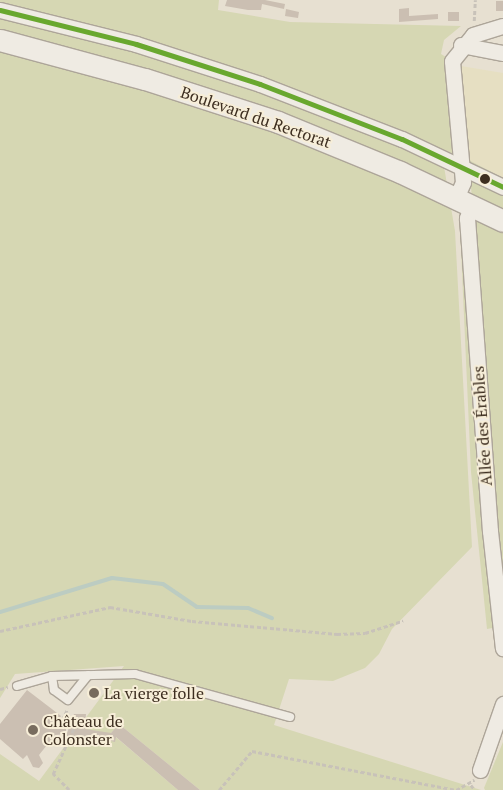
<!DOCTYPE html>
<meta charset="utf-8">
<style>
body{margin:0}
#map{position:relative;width:503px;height:790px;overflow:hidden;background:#e7e0d1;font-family:"PT Serif",serif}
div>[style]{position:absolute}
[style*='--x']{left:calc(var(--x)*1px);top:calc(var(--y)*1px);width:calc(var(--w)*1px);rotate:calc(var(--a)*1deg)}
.farmland>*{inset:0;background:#e6dfc2}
.green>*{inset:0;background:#d6d7b3}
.stream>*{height:4px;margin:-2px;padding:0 2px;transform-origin:2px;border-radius:2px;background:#bcccc2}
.building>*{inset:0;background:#cbbfb2;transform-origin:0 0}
.path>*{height:2.5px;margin-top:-1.25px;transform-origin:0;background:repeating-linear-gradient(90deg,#c8c2b9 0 4px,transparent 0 6.5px)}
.roads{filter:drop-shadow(1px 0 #ada599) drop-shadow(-1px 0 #ada599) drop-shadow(0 1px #ada599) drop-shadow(0 -1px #ada599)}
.service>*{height:8px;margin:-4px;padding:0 4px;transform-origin:4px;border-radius:4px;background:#efebe3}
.minor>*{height:15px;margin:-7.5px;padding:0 7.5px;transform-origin:7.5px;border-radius:7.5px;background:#efebe3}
.secondary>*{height:21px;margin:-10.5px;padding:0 10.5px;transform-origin:10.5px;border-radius:10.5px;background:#efebe3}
.bus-1>*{height:5px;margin:-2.5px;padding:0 2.5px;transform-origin:2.5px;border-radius:2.5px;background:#69a82f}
.dots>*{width:14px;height:14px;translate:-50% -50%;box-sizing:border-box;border:2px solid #f7eed8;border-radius:50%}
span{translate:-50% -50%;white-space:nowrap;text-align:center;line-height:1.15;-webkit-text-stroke:4px #f7eed8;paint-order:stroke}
.street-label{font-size:16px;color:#3d2e20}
.poi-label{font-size:16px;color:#3d2e20}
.left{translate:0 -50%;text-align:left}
</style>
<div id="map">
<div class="farmland">
<i style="clip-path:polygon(461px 66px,503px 73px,503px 178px,469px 160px)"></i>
</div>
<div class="green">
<i style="clip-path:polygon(0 0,219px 0,218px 10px,290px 22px,461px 26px,444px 40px,441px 54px,461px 66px,469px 160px,503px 178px,503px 626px,487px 629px,471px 472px,460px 227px,475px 240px,469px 160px,441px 149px,455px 231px,472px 547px,392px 629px,379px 654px,365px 668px,333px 681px,289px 679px,274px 725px,481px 790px,200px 790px,119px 724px,111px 733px,178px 790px,0 790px,0 754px,39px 781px,124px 666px,15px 674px,0 698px)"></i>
<i style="clip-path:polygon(503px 742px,503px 790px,485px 790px,484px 788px)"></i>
</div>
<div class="stream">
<i style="--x:0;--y:612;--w:117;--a:-16.9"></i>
<i style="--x:112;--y:578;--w:51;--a:6.7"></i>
<i style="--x:163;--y:584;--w:41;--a:34.1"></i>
<i style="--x:197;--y:607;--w:51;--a:1.1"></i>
<i style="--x:248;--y:608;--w:26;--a:23"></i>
</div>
<div class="building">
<i style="clip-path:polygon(227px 0,265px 0,285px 4px,284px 9px,262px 4px,261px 10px,248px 10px,225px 6px)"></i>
<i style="left:496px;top:1px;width:7px;height:10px"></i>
<i style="clip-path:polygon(409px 8px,409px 16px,438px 14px,438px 19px,399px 22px,399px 9px)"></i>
<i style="clip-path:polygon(286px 9px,299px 12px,298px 18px,285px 16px)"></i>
<i style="left:459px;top:12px;width:9px;height:11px;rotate:90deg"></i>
<i style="clip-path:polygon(27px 690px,61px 716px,54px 726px,66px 727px,66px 734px,55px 735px,39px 755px,43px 763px,39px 768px,33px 767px,27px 755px,23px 759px,0 739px,0 724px)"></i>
<i style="clip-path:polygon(74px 714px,86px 714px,85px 729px,111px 733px,119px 724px,200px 790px,178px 790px,116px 737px,115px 742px,95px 737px,90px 746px,66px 736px)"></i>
</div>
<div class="path">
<i style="--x:474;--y:21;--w:21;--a:-87"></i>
<i style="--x:0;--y:631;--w:113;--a:-12.3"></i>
<i style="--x:110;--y:607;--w:83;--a:9.7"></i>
<i style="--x:192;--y:621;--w:146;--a:5.1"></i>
<i style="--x:337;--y:634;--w:28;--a:-2"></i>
<i style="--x:365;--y:633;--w:40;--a:-18"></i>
<i style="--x:0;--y:689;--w:8;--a:-14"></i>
<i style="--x:62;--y:720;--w:13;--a:-63"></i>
<i style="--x:471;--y:785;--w:6;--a:51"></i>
<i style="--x:69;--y:790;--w:23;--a:-135"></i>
<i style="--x:53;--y:774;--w:63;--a:-65.5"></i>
<i style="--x:219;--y:790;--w:51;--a:-49.8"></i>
<i style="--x:252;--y:751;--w:208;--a:10.8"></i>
<i style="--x:456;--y:790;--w:21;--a:-29"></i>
</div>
<div class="roads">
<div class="service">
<i style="--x:52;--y:676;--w:14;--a:82"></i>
<i style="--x:54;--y:690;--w:17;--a:36"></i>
<i style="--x:68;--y:700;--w:32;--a:-51"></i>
<i style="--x:17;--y:686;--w:36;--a:-16"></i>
<i style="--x:52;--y:676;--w:83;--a:-1.4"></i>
<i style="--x:135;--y:674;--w:161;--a:15.5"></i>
</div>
<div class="minor">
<i style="--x:0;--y:10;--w:140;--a:14"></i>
<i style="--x:136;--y:44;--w:130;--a:17.9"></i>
<i style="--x:260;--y:84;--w:152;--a:21.2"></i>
<i style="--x:402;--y:139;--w:112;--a:25.4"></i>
<i style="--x:461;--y:45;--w:43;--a:10.8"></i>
<i style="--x:456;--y:198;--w:17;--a:-66"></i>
<i style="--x:463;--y:182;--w:121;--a:-95.2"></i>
<i style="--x:452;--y:61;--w:33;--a:-51"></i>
<i style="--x:473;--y:35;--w:31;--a:-17"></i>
<i style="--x:471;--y:205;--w:14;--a:107"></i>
<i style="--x:467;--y:218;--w:314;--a:85.8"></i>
<i style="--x:490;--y:531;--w:118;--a:83.7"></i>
<i style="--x:480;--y:770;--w:70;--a:-70.8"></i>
</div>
<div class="secondary">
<i style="--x:0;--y:40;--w:150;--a:15.1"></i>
<i style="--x:145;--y:79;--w:140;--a:17.9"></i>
<i style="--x:278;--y:122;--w:132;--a:22.3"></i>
<i style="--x:400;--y:172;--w:114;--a:25.4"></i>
</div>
</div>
<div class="bus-1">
<i style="--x:0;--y:10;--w:140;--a:14"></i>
<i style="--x:136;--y:44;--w:130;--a:17.9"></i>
<i style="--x:260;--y:84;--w:152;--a:21.2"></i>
<i style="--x:402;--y:139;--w:112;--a:25.4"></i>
</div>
<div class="dots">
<i style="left:485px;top:179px;background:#3d2e20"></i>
<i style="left:94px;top:693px;background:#786c5e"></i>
<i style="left:33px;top:730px;background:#786c5e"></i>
</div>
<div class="street-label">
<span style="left:256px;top:117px;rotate:19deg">Boulevard du Rectorat</span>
<span style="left:482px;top:426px;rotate:-94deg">Allée des Érables</span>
</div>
<div class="poi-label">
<span class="left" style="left:104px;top:693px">La vierge folle</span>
<span class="left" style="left:43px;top:730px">Château de<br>Colonster</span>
</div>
</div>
